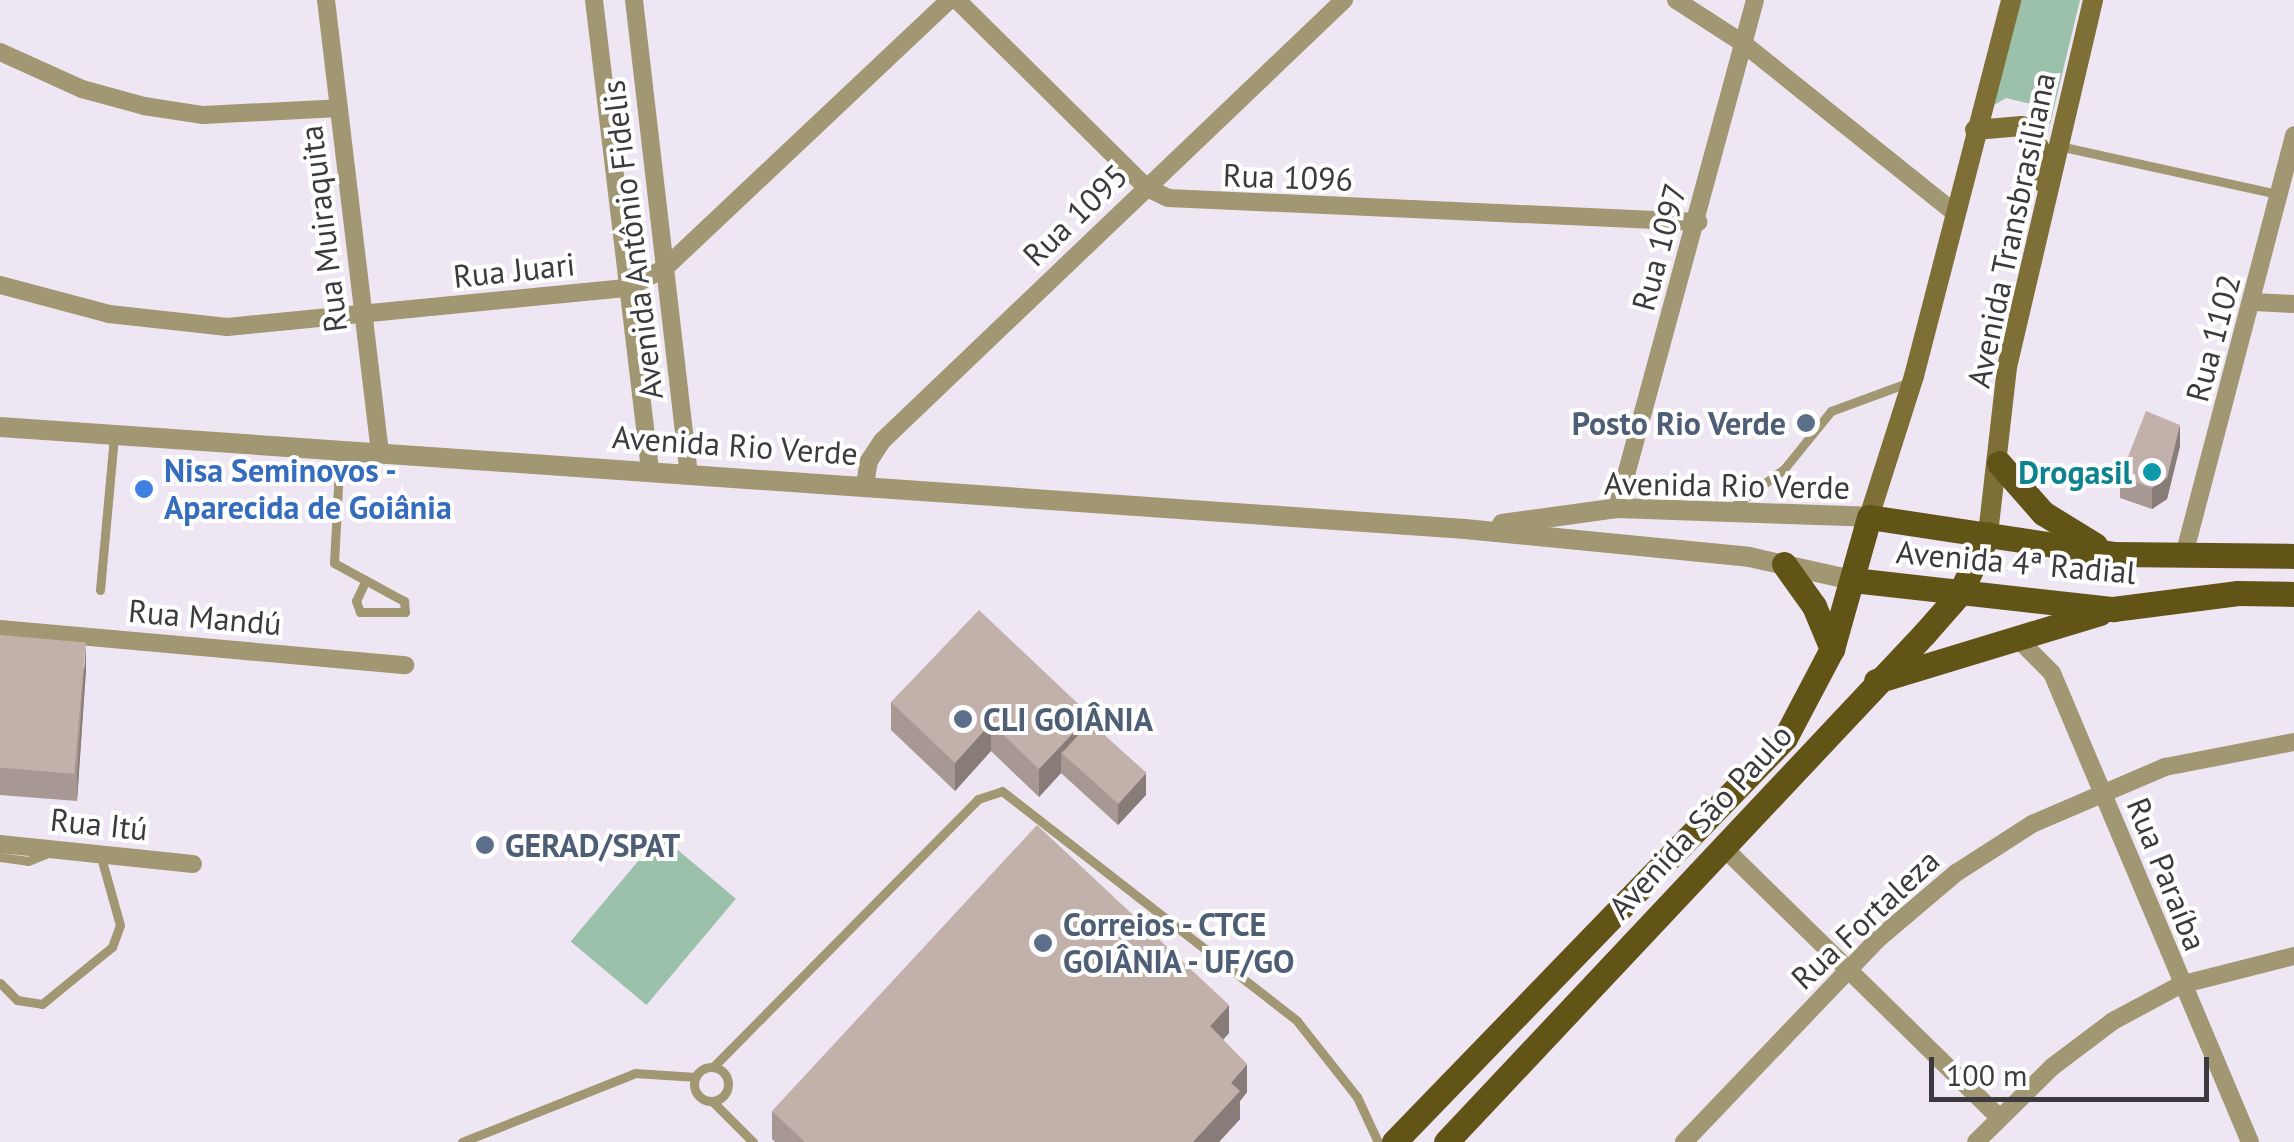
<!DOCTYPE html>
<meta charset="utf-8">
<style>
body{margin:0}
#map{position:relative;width:2294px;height:1142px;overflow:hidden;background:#efe6f4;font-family:"PT Sans",sans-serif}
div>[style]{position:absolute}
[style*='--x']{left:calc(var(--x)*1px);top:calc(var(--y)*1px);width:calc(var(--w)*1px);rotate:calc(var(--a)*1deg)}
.green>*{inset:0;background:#9cc1aa;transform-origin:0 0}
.service>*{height:9px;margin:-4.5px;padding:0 4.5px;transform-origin:4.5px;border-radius:4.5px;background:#a19772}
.service>.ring{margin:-4.5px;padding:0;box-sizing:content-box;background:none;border:9px solid #a19772;border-radius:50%}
.minor>*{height:18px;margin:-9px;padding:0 9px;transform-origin:9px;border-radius:9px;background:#a19772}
.tertiary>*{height:20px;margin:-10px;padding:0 10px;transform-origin:10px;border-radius:10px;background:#a19772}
.secondary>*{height:20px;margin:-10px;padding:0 10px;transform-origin:10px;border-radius:10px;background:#7e6f36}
.primary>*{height:25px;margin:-12.5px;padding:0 12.5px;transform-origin:12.5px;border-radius:12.5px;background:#625317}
.wall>*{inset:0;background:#a79893}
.shaded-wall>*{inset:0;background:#887c78}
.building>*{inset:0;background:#c2b1ab;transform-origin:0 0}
.dots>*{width:28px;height:28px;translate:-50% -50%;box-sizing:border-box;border:5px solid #fff;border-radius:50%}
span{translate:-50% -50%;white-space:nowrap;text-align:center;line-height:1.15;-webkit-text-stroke:8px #fff;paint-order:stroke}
.street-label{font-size:32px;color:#3d3a3f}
.service-label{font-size:32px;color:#4e5e75;font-weight:700}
.right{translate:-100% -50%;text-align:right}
.left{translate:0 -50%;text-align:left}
.shop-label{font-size:32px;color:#366cbe;font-weight:700}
.culture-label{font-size:32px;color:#0d838f;font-weight:700}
.scale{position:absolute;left:1929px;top:1057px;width:280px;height:45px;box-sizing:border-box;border:5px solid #3d3a3f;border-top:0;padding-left:12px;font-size:30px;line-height:35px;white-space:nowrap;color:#3d3a3f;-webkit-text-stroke:8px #fff;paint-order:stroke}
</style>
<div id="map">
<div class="green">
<i style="clip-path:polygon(2020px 0,2080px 0,2048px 133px,2031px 104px,2006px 98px,1989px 108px)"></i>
<i style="left:660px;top:835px;width:99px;height:139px;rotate:40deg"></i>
</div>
<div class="service">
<i style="--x:2059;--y:146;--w:223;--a:12.4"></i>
<i style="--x:340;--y:449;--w:114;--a:93"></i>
<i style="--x:334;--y:563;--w:80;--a:28.5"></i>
<i style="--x:404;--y:601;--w:11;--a:85"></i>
<i style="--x:405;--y:612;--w:45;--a:180"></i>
<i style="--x:360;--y:612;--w:12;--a:-110"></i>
<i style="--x:356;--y:601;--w:21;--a:-65"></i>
<i style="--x:1731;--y:508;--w:66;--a:-36.3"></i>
<i style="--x:1784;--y:469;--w:75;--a:-51"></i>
<i style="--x:1831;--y:411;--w:84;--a:-20.2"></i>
<i style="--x:100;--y:590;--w:154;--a:-84.8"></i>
<i style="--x:0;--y:857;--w:28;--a:8"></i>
<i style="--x:28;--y:861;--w:24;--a:-22"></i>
<i style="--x:0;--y:983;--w:24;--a:45"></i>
<i style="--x:17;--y:1000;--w:25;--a:9"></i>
<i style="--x:42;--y:1004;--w:90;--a:-39.2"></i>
<i style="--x:112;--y:947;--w:23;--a:-70"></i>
<i style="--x:120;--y:925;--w:74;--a:-105.7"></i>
<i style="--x:713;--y:1067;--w:377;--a:-45.3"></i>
<i style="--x:978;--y:799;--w:25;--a:-18"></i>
<i style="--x:1002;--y:791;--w:374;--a:37.9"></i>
<i style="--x:1297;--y:1021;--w:97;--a:51.7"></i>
<i style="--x:1357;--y:1097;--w:50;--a:65"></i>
<i class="ring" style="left:694px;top:1067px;width:25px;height:25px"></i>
<i style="--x:712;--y:1101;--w:58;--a:45"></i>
<i style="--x:462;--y:1142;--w:186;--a:-21.7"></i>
<i style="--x:635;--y:1073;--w:61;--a:3.8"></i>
</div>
<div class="minor">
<i style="--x:326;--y:0;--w:453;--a:83.2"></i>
<i style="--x:594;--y:0;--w:472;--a:83.2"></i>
<i style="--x:634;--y:0;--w:475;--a:83.4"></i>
<i style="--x:957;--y:0;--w:267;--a:44.7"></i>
<i style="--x:1147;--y:188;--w:23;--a:25"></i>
<i style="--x:1168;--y:198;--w:531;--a:2.59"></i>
<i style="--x:1676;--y:0;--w:81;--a:32.9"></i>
<i style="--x:1744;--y:44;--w:269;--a:38.7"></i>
<i style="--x:0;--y:52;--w:90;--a:24.3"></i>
<i style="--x:82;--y:89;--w:64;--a:15.3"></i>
<i style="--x:144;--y:106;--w:60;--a:8.7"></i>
<i style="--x:203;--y:115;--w:136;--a:-2.9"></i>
<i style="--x:0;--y:285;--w:113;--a:14.9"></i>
<i style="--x:109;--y:314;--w:119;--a:6.3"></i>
<i style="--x:227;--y:327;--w:403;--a:-5.6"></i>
<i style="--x:628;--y:288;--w:42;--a:-28.4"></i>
<i style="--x:665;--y:268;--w:390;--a:-43.3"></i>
<i style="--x:2254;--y:302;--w:40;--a:2.9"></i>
<i style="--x:865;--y:485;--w:24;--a:-81"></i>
<i style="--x:869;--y:461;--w:24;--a:-57"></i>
<i style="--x:882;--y:441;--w:639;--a:-43.67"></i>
<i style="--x:1617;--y:508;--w:526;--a:-74.8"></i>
<i style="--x:2184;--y:555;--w:434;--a:-75.3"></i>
<i style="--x:0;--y:629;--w:407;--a:5.1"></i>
<i style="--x:2017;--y:638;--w:49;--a:45"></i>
<i style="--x:2052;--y:673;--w:509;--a:67.11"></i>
<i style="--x:0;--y:844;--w:194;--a:5.9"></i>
<i style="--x:1722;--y:846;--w:388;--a:44.4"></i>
<i style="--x:1684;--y:1142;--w:279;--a:-46.3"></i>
<i style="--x:1877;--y:940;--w:104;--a:-40.3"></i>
<i style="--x:1956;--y:873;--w:90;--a:-32.8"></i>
<i style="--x:2032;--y:824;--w:145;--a:-23.2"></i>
<i style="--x:2165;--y:767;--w:131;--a:-11"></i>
<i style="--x:1976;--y:1142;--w:107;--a:-44.6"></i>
<i style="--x:2052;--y:1067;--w:76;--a:-37"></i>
<i style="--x:2113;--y:1021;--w:76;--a:-28.2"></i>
<i style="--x:2180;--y:985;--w:118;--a:-14.3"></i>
</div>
<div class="tertiary">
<i style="--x:0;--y:427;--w:1469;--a:3.98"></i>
<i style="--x:1465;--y:529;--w:285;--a:5.6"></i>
<i style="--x:1749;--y:557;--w:107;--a:12.5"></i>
<i style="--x:1502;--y:524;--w:116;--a:-7.9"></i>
<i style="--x:1617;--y:508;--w:252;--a:2"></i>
</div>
<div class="secondary">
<i style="--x:1975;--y:130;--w:47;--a:-4.9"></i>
<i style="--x:2022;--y:126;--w:27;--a:51"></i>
<i style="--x:2039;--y:147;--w:37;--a:82"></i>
<i style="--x:1869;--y:517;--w:148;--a:-72.3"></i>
<i style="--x:1914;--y:376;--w:388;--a:-75.5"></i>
<i style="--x:1988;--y:534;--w:168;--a:-83.5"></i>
<i style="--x:2007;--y:367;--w:377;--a:-76.8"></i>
</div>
<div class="primary">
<i style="--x:1999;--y:463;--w:67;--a:48.7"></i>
<i style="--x:2043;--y:513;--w:61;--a:31.6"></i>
<i style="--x:1784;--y:564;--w:52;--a:54.5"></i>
<i style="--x:1814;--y:606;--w:47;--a:67.3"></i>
<i style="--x:1853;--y:580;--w:262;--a:6.4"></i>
<i style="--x:2113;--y:609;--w:126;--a:-7.3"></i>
<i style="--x:2238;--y:593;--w:56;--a:1"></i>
<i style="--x:1876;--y:681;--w:234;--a:-16.9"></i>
<i style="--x:1394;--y:1142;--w:562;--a:-45.94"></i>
<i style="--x:1785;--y:738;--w:101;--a:-62.2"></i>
<i style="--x:1832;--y:649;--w:137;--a:-74.3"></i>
<i style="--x:1869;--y:517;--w:247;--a:8.6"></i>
<i style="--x:2113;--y:554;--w:181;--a:0.6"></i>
<i style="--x:1446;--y:1142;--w:698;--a:-46.74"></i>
<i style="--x:1924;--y:634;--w:55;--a:-48.7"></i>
<i style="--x:1960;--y:593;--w:65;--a:-64.6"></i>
</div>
<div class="wall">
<i style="clip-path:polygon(2180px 446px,2167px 499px,2152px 509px,2120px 498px,2120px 477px)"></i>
<i style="clip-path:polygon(0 635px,86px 669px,77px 801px,0 795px)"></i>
<i style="clip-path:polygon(891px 702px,1090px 722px,1146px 795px,1118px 825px,1061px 773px,1039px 797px,991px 751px,955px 791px,891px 730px)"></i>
<i style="clip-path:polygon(1229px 1033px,1223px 1040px,1247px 1092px,1240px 1101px,1240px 1119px,1219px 1142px,775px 1142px,772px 1139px,772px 1111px)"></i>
</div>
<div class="shaded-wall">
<i style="clip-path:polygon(2180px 425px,2180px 446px,2167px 499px,2152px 509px,2152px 488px)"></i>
<i style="clip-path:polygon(86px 642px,86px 669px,77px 801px,77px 773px)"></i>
<i style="clip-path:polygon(1090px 715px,1090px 743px,1061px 752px,1061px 773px,1039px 797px,1039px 769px)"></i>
<i style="clip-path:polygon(991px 723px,991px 751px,955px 791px,955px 763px)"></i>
<i style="clip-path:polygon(1146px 773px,1146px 795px,1118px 825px,1118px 804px)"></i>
<i style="clip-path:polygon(1229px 1005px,1229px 1033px,1210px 1054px,1210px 1026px)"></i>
<i style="clip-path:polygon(1247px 1064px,1247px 1092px,1240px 1101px,1240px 1119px,1219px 1142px,1193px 1142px,1231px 1083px)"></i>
</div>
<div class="building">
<i style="clip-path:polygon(2146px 411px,2180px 425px,2167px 478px,2152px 488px,2120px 477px)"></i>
<i style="clip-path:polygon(979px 610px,1090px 715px,1039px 769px,991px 723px,955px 763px,891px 702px)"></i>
<i style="left:0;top:635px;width:86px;height:132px;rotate:5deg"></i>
<i style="left:1090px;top:722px;width:76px;height:42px;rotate:42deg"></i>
<i style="clip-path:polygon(1037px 825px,1229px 1005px,1210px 1026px,1247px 1064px,1231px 1083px,1240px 1091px,1193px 1142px,805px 1142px,772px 1111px)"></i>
</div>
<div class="dots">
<i style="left:1806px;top:423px;background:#5c6f8a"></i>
<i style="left:2152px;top:472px;background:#0f9aa8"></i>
<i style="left:144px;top:489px;background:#3f7fe0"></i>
<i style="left:963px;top:719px;background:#5c6f8a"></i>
<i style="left:485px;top:845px;background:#5c6f8a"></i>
<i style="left:1043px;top:943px;background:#5c6f8a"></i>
</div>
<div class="street-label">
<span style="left:1288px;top:177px;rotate:2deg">Rua 1096</span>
<span style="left:1075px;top:215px;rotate:-44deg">Rua 1095</span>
<span style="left:323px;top:229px;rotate:-97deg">Rua Muiraquita</span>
<span style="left:2011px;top:230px;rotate:-78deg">Avenida Transbrasiliana</span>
<span style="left:632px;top:240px;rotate:-97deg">Avenida Antônio Fidelis</span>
<span style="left:1659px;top:247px;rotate:-75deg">Rua 1097</span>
<span style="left:514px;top:270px;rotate:-6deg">Rua Juari</span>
<span style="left:2213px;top:338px;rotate:-75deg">Rua 1102</span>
<span style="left:735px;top:445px;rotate:4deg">Avenida Rio Verde</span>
<span style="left:1727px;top:485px;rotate:1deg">Avenida Rio Verde</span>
<span style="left:2016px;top:562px;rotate:5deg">Avenida 4ª Radial</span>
<span style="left:205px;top:617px;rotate:5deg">Rua Mandú</span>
<span style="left:1700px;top:821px;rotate:-47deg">Avenida São Paulo</span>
<span style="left:99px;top:824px;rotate:6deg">Rua Itú</span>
<span style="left:2167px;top:874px;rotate:68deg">Rua Paraíba</span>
<span style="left:1865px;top:919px;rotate:-43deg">Rua Fortaleza</span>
</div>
<div class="service-label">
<span class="right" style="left:1786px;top:423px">Posto Rio Verde</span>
<span class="left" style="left:983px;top:719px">CLI GOIÂNIA</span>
<span class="left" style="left:505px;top:845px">GERAD/SPAT</span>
<span class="left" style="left:1063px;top:943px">Correios - CTCE<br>GOIÂNIA - UF/GO</span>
</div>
<div class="shop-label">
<span class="left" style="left:164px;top:489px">Nisa Seminovos -<br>Aparecida de Goiânia</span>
</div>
<div class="culture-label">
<span class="right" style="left:2132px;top:472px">Drogasil</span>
</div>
<div class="scale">100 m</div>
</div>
